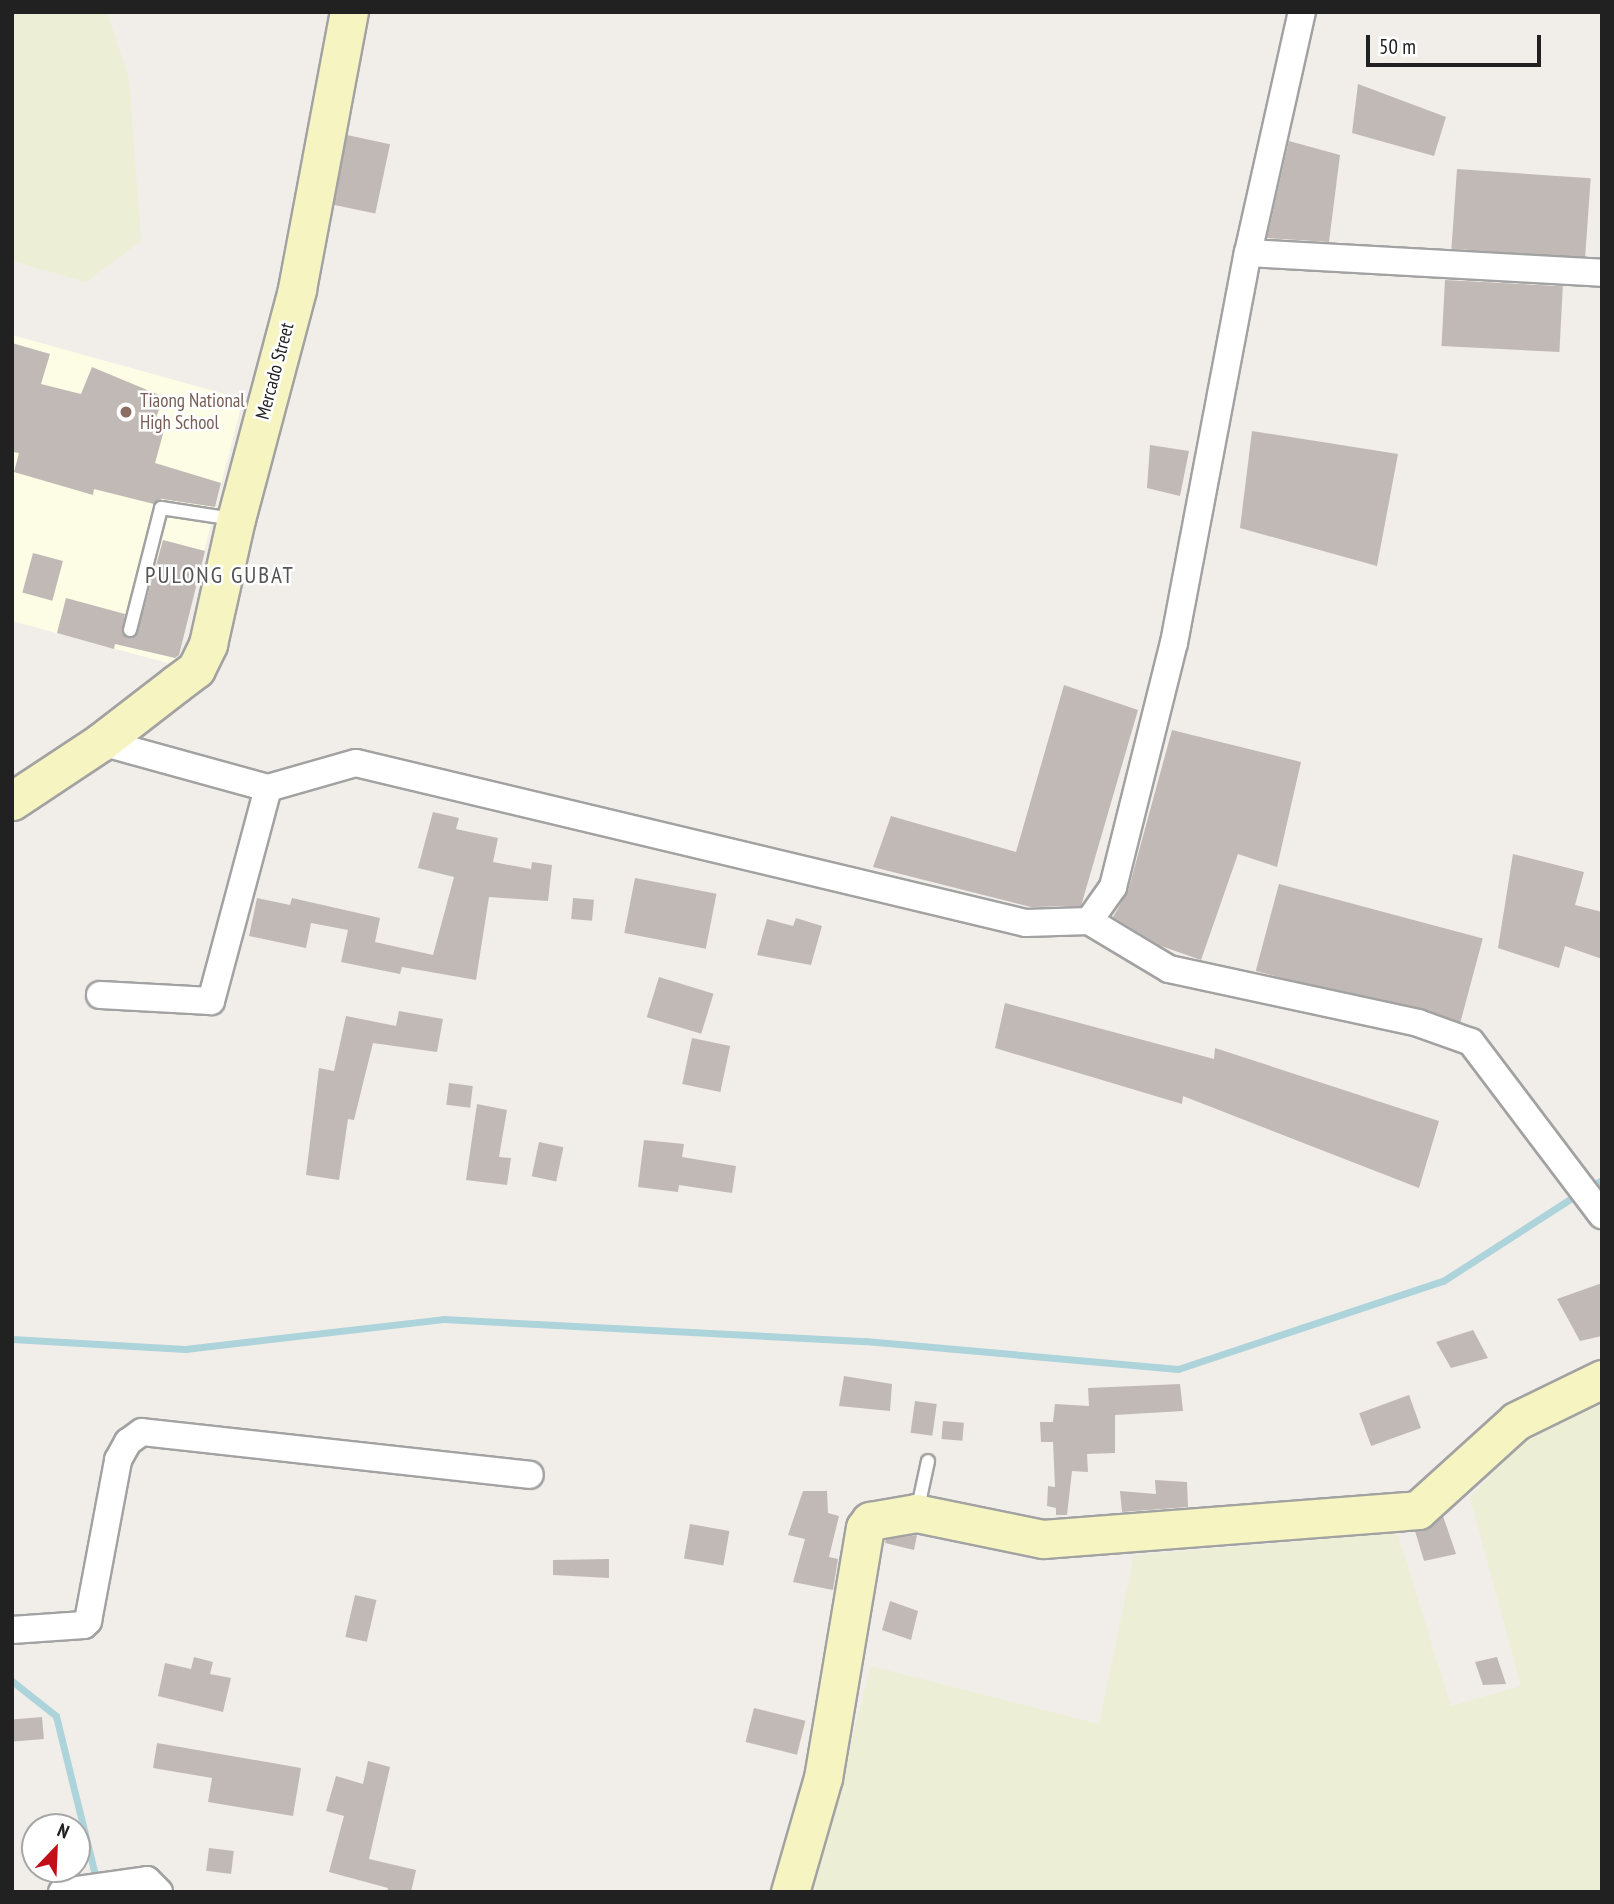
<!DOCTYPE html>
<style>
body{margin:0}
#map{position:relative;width:1614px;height:1904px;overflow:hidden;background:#f1eee9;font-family:"PT Sans Narrow",sans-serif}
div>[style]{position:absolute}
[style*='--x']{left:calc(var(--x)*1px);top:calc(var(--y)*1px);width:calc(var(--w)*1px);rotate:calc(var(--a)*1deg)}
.education>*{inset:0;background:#fdfce5}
.farmland>*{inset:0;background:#edeed6}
.stream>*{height:7px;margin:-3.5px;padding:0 3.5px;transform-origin:3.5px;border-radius:3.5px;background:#add3db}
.building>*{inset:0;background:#c1b9b5;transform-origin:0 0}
.roads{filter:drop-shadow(2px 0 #a2a2a2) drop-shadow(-2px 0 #a2a2a2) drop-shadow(0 2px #a2a2a2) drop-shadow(0 -2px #a2a2a2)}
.lane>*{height:12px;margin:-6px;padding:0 6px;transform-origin:6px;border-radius:6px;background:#fff}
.street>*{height:26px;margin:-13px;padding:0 13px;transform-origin:13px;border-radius:13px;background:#fff}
.secondary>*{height:37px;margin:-18.5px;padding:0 18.5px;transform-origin:18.5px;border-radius:18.5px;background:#f6f5c2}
.dots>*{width:19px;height:19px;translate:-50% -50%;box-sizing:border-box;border:4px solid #fff;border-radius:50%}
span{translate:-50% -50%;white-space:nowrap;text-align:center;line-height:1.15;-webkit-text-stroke:5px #fff;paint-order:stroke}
.street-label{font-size:19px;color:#212121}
.education-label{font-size:19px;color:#785e54}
.left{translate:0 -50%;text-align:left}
.quarter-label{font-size:23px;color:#545454;letter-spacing:2px}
.frame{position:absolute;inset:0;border:14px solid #212121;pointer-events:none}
.north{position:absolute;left:21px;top:1813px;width:70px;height:70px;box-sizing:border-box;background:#fff;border:2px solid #a6a6a6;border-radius:50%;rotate:23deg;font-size:19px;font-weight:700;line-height:28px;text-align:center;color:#212121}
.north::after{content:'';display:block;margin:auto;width:24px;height:32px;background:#c30f19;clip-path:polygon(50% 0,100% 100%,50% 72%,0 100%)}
.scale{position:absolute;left:1366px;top:35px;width:175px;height:32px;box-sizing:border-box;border:4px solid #212121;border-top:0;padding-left:9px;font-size:21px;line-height:24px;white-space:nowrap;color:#212121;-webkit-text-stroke:5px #fff;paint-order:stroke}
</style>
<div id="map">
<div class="education">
<i style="clip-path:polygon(12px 335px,243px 399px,175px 665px,12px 621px)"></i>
</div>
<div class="farmland">
<i style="clip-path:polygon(12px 12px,107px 12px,129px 78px,141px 241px,86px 282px,12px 261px)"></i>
<i style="clip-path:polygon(1602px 1397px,1602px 1892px,811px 1892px,871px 1666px,1099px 1724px,1134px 1555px,1325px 1539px,1396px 1528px,1451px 1706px,1521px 1686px,1470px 1498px,1536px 1426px)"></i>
</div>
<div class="stream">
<i style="--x:1588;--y:1188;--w:16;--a:-30"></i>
<i style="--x:12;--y:1339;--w:173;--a:3.3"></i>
<i style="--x:185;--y:1349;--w:260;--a:-6.6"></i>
<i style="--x:443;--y:1319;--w:423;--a:3"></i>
<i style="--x:865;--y:1341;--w:314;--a:5.1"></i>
<i style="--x:1178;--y:1369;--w:279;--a:-18.4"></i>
<i style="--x:1443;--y:1281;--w:161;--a:-32.8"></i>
<i style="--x:12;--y:1681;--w:56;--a:38.5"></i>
<i style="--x:56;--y:1716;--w:168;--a:76.2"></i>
</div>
<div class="building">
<i style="clip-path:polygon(1358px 84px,1446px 117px,1434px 156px,1352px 133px)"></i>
<i style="left:347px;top:135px;width:44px;height:71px;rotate:12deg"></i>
<i style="clip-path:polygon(1289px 141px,1340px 155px,1329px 242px,1267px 238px)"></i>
<i style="left:1457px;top:169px;width:134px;height:80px;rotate:4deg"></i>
<i style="left:1445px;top:280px;width:118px;height:66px;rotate:3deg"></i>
<i style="clip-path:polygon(12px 343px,50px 354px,41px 384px,81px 394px,92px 367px,164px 397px,155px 420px,166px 423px,155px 463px,221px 483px,215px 507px,162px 499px,154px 504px,94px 489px,93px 495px,14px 472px,19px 453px,12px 452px)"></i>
<i style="clip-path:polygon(1252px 431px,1398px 454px,1377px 566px,1240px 528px)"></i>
<i style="clip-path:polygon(1150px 445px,1189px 451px,1180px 496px,1147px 488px)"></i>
<i style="clip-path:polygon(163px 540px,205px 551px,179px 655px,175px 658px,115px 644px,114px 649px,57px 633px,66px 598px,125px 614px,122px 633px,127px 638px,136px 637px)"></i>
<i style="left:33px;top:553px;width:31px;height:41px;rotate:15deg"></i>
<i style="clip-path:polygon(1064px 685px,1138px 710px,1081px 906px,1031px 907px,873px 867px,891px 816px,1016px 852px)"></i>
<i style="clip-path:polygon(1172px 730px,1301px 762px,1277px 867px,1238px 854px,1201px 960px,1161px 946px,1113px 917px,1128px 891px)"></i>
<i style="clip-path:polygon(433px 812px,459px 818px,456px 829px,498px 838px,493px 862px,531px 869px,532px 862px,552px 865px,548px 901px,489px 897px,476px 980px,402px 967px,400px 974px,341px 962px,348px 930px,311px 923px,306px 948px,249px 936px,257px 898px,290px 905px,292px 898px,380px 918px,375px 942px,433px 955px,454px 877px,418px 868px)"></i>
<i style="clip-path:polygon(1513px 854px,1584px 872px,1575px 905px,1602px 912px,1602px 959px,1565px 946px,1559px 968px,1498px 948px)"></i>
<i style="left:635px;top:878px;width:83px;height:56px;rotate:11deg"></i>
<i style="left:1279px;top:884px;width:211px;height:90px;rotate:15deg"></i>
<i style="left:573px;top:898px;width:21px;height:21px;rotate:5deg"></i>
<i style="clip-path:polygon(796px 918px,822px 926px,811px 965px,757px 955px,767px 919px,793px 926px)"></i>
<i style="left:659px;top:977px;width:57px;height:42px;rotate:17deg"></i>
<i style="clip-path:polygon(1005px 1003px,1214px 1059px,1215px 1048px,1439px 1121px,1419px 1188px,1183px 1096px,1182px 1104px,995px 1048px)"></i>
<i style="clip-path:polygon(399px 1011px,443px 1019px,437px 1052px,373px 1043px,354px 1120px,348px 1119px,339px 1180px,306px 1175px,319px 1068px,334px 1071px,346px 1016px,396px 1026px)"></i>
<i style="left:692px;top:1038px;width:39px;height:47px;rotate:12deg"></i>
<i style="left:449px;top:1083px;width:24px;height:22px;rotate:7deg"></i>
<i style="clip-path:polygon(477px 1104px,507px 1110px,499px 1157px,511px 1158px,507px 1185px,466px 1180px)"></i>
<i style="clip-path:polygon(644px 1140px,684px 1144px,682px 1157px,736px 1166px,732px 1193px,679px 1185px,678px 1192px,638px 1187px)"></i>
<i style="left:539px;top:1142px;width:25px;height:35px;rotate:12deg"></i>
<i style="clip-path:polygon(1602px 1283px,1602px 1336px,1580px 1341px,1557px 1299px)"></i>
<i style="clip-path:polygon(1473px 1330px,1488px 1358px,1451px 1368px,1436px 1342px)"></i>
<i style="clip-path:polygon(844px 1376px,892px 1384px,890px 1411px,839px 1406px)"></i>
<i style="clip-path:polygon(1180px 1384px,1183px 1411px,1115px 1415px,1115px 1453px,1087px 1454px,1088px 1472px,1072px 1471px,1067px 1515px,1056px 1515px,1056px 1508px,1047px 1506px,1048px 1486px,1055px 1487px,1053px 1442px,1041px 1442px,1040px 1422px,1053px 1422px,1055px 1404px,1089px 1406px,1088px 1388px)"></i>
<i style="left:1409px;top:1395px;width:35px;height:53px;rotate:70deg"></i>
<i style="left:915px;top:1401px;width:22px;height:32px;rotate:8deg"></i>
<i style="left:943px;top:1421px;width:21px;height:18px;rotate:5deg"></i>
<i style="clip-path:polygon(1155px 1480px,1187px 1482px,1188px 1507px,1122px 1512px,1120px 1491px,1156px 1494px)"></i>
<i style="clip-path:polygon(803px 1491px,827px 1491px,828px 1513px,839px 1516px,829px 1557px,838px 1559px,833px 1590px,793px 1582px,805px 1539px,788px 1535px)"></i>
<i style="clip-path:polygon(1443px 1516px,1456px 1554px,1424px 1561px,1415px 1531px)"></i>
<i style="left:690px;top:1524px;width:40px;height:35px;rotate:10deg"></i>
<i style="clip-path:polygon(917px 1535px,914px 1550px,885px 1543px,886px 1539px)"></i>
<i style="clip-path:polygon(609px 1559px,609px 1578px,553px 1575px,553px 1560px)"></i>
<i style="left:355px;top:1595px;width:22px;height:43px;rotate:13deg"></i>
<i style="clip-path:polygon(890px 1601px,918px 1611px,911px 1640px,882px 1630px)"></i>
<i style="clip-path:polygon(194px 1657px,213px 1662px,210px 1674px,231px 1678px,223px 1712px,158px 1696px,165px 1663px,191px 1669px)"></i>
<i style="clip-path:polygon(1497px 1657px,1506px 1684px,1483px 1685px,1475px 1662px)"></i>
<i style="left:754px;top:1708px;width:53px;height:35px;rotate:14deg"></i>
<i style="left:42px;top:1717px;width:22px;height:30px;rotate:85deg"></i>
<i style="clip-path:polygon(157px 1743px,301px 1768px,293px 1816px,208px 1802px,212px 1778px,153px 1768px)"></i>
<i style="clip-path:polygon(368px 1761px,390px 1767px,369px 1859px,416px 1870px,411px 1892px,387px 1892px,388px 1888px,329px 1872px,344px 1816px,326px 1811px,336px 1776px,363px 1784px)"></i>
<i style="left:209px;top:1848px;width:25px;height:23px;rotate:7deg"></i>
</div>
<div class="roads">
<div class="lane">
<i style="--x:130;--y:630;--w:126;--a:-75.7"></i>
<i style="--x:161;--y:508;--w:74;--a:8.6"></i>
<i style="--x:917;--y:1512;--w:52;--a:-77.8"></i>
</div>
<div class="street">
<i style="--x:1248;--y:253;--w:355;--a:3.2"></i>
<i style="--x:101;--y:742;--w:173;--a:15.4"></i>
<i style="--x:268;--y:788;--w:91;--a:-15.9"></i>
<i style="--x:356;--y:763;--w:689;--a:13.43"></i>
<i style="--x:1026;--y:923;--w:63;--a:-1.8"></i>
<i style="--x:1089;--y:921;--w:93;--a:31"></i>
<i style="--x:1169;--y:969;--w:255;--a:12.2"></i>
<i style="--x:1418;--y:1023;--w:56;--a:19.7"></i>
<i style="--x:1471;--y:1042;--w:217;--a:52.9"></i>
<i style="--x:1089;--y:921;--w:42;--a:-54.8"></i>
<i style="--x:1113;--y:887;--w:252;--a:-76"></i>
<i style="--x:1174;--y:643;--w:397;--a:-79.3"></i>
<i style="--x:1248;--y:253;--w:247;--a:-77.4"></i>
<i style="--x:100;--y:995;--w:111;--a:3.1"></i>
<i style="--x:211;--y:1001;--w:220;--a:-75"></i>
<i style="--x:12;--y:1630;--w:72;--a:-4"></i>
<i style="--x:84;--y:1625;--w:6;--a:-45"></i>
<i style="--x:88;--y:1621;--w:164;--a:-79.4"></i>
<i style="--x:118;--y:1460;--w:21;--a:-61"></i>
<i style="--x:128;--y:1442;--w:17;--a:-36"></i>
<i style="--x:142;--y:1432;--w:390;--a:6.3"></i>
<i style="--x:62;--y:1892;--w:86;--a:-8"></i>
<i style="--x:147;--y:1880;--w:17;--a:45"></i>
</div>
<div class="secondary">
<i style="--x:12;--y:801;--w:107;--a:-33.5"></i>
<i style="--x:101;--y:742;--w:95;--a:-37.7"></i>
<i style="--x:176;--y:684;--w:25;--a:-37"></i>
<i style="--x:196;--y:669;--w:28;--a:-64"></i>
<i style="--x:208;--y:644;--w:128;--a:-77.4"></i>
<i style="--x:236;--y:519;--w:238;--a:-75.1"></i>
<i style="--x:297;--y:289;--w:282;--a:-79.4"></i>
<i style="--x:790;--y:1892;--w:119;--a:-73.9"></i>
<i style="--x:823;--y:1778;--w:254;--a:-80.5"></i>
<i style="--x:865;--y:1528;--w:9;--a:-54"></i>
<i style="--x:870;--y:1521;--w:47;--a:-9.9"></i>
<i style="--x:916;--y:1513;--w:130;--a:11.6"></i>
<i style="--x:1043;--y:1539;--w:376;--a:-4.4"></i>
<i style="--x:1418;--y:1510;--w:132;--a:-42.2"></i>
<i style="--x:1516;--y:1421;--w:96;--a:-26"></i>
</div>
</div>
<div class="dots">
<i style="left:126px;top:412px;background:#8d6e63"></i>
</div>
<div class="street-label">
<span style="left:275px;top:371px;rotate:-75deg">Mercado Street</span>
</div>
<div class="education-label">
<span class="left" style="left:140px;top:412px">Tiaong National<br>High School</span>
</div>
<div class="quarter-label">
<span style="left:220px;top:575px">PULONG GUBAT</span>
</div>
<div class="frame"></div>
<div class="north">N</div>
<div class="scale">50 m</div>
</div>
